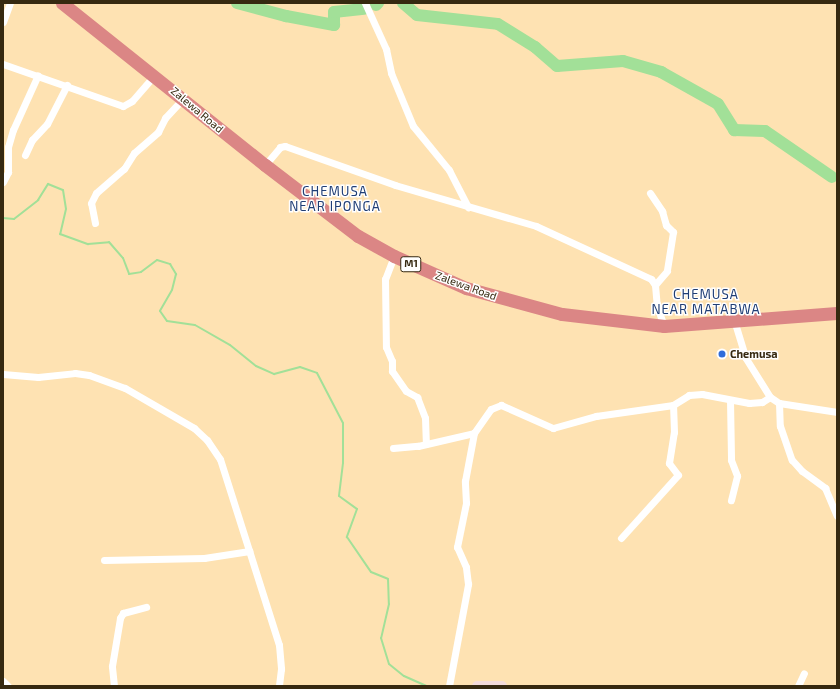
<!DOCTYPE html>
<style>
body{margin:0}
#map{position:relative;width:840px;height:689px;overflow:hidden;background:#fee2b2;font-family:"Exo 2",sans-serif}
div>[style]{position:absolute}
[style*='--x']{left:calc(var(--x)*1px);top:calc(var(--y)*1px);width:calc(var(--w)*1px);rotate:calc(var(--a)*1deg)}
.stream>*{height:2px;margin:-1px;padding:0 1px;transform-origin:1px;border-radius:1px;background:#a2e098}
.river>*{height:12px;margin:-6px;padding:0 6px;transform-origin:6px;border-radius:6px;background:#a2e098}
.street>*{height:7px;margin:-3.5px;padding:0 3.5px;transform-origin:3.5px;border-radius:3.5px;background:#fff}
.secondary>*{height:10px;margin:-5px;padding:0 5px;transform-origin:5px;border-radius:5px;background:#f4dbda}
.highway>*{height:13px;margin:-6.5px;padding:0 6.5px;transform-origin:6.5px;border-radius:6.5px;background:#db8685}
.dots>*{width:11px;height:11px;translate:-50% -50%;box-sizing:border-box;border:2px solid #fff;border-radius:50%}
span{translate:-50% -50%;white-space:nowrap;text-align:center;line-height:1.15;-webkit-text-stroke:3px #fff;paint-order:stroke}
.shield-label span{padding:1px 3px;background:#fff;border:1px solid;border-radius:3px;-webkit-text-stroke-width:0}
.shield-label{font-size:10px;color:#362910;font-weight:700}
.street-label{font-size:11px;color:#362910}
.poi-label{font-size:11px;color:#362910;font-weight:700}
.left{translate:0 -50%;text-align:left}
.quarter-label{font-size:13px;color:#203e75;letter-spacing:1px}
.frame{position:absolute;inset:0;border:4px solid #362910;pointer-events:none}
</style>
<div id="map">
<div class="stream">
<i style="--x:832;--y:177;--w:5;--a:0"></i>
<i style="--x:3;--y:218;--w:11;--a:5"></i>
<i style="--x:14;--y:219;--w:31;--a:-38"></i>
<i style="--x:38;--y:200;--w:19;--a:-58"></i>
<i style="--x:48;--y:184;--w:16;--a:22"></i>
<i style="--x:63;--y:190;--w:19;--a:81"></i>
<i style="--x:66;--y:209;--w:26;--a:103"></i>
<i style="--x:60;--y:234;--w:30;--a:20"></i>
<i style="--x:88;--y:244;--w:21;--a:-5"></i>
<i style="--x:109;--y:242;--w:21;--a:49"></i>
<i style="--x:123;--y:258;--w:17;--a:69"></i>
<i style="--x:129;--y:274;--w:12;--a:-9"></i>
<i style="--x:141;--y:272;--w:20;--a:-37"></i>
<i style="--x:157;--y:260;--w:14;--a:17"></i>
<i style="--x:170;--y:264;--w:12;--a:59"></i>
<i style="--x:176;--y:274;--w:16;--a:104"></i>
<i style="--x:172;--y:290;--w:24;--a:120"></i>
<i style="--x:160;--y:311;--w:12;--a:55"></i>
<i style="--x:167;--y:321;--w:28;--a:8"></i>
<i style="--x:195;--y:325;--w:40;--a:29.7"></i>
<i style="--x:230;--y:345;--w:33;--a:39"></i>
<i style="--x:256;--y:366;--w:20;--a:24"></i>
<i style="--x:274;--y:374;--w:27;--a:-15"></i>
<i style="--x:300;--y:367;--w:18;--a:19"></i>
<i style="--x:317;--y:373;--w:56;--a:62.5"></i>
<i style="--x:343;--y:423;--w:40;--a:90"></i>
<i style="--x:343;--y:463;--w:33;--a:97"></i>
<i style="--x:339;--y:496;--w:22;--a:36"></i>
<i style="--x:357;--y:509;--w:30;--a:110"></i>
<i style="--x:347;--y:537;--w:42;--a:55.6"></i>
<i style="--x:371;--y:572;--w:18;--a:22"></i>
<i style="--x:388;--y:579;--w:25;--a:88"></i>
<i style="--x:389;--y:604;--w:35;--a:103"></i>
<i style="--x:381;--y:638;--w:27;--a:73"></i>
<i style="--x:389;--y:664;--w:19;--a:39"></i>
<i style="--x:404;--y:676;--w:24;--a:24"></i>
</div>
<div class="river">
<i style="--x:237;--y:3;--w:51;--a:14.9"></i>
<i style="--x:286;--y:16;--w:49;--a:10.6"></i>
<i style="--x:334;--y:25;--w:13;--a:-90"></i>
<i style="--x:334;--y:12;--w:30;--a:-6"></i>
<i style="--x:403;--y:3;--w:18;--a:41"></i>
<i style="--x:417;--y:15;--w:81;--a:6.3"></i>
<i style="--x:498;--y:24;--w:44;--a:31.9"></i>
<i style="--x:535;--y:47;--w:29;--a:41"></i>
<i style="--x:557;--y:66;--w:66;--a:-4.3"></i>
<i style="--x:623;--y:61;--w:40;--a:16"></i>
<i style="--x:661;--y:72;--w:65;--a:29.3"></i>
<i style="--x:718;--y:104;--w:31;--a:58"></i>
<i style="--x:734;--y:130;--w:31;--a:2"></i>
<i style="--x:765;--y:131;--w:81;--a:34.5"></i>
<i style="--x:376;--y:5;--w:3;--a:-45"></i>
</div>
<div class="street">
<i style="--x:365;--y:3;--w:51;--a:65.5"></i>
<i style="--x:386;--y:49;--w:25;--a:78"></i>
<i style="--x:391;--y:73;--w:57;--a:67.5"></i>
<i style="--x:413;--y:126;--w:57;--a:50.7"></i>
<i style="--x:449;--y:170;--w:42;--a:62.8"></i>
<i style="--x:3;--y:22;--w:20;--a:-70"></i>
<i style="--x:3;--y:64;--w:127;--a:19.3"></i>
<i style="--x:123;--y:106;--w:10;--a:-29"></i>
<i style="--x:132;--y:101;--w:33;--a:-49"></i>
<i style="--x:25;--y:155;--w:17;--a:-65"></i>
<i style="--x:32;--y:140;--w:22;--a:-47"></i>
<i style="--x:47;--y:124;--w:44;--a:-62.9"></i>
<i style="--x:265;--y:165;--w:23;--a:-50"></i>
<i style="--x:280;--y:147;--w:5;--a:-11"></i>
<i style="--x:285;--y:146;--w:117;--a:19.5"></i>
<i style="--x:395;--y:185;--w:147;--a:16.2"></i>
<i style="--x:536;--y:226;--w:127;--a:24.7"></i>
<i style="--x:651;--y:279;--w:7;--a:56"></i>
<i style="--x:655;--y:285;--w:21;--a:85"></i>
<i style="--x:657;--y:306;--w:21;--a:71"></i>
<i style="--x:3;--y:182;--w:11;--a:-63"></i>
<i style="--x:8;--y:172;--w:25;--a:-90"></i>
<i style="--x:8;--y:147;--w:18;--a:-74"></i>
<i style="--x:13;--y:130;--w:60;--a:-65.6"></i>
<i style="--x:650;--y:193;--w:22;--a:56"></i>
<i style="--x:662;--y:211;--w:15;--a:74"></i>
<i style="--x:666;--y:225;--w:10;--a:45"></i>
<i style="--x:673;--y:232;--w:39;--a:99"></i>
<i style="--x:667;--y:271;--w:18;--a:131"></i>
<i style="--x:95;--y:223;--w:20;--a:-101"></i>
<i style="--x:91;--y:203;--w:11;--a:-63"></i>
<i style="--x:96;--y:193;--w:37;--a:-41"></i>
<i style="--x:124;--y:169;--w:19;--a:-58"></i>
<i style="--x:134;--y:153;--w:32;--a:-41"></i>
<i style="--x:158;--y:132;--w:16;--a:-63"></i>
<i style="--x:165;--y:118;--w:26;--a:-47"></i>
<i style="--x:394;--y:256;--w:25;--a:111"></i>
<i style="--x:385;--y:279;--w:68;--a:89.2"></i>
<i style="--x:386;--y:347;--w:15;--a:67"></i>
<i style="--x:392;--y:361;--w:10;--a:90"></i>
<i style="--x:392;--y:371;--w:24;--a:55"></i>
<i style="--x:406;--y:391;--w:13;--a:29"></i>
<i style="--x:417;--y:397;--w:22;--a:69"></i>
<i style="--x:425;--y:418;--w:26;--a:88"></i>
<i style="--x:734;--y:320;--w:39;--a:73"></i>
<i style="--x:745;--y:357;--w:47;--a:58"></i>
<i style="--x:770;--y:397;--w:11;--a:34"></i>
<i style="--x:779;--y:403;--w:59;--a:8.8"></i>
<i style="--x:3;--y:374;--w:35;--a:5"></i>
<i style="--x:38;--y:377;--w:37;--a:-6"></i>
<i style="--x:75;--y:373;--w:14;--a:8"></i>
<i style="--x:89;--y:375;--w:38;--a:20"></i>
<i style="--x:125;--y:388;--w:80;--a:30.1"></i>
<i style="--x:194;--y:428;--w:18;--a:43"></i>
<i style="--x:207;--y:440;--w:23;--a:56"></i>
<i style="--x:220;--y:459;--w:195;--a:72.4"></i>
<i style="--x:279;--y:645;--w:24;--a:85"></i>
<i style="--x:281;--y:669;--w:17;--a:97"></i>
<i style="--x:730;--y:400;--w:60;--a:89"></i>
<i style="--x:731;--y:460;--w:17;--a:69"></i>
<i style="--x:737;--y:476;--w:25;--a:104"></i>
<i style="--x:779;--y:403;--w:23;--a:88"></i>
<i style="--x:780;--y:426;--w:36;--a:71"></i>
<i style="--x:792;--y:460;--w:15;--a:48"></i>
<i style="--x:802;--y:471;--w:29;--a:36"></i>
<i style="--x:825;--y:488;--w:30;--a:67"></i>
<i style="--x:393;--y:448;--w:25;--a:-5"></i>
<i style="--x:418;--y:446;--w:57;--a:-13.1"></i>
<i style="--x:621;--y:538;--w:85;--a:-47.9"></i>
<i style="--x:678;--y:475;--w:15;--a:-127"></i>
<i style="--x:669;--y:463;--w:31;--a:-81"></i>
<i style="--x:674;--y:432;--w:27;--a:-92"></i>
<i style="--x:104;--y:560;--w:100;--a:-1.1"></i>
<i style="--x:204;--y:558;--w:46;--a:-8.8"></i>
<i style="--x:3;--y:681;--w:7;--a:45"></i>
<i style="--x:114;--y:686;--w:20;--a:-96"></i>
<i style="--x:112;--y:666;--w:49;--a:-80.5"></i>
<i style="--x:120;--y:618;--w:6;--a:-59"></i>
<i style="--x:123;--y:613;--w:24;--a:-15"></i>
<i style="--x:449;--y:686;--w:104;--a:-79.4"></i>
<i style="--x:468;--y:584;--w:17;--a:-97"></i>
<i style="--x:466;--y:567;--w:22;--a:-114"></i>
<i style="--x:457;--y:547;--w:45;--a:-78.4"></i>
<i style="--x:466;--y:503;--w:22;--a:-93"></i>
<i style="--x:465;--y:481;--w:49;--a:-79.4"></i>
<i style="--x:474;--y:433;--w:29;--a:-55"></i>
<i style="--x:491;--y:409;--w:11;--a:-22"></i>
<i style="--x:501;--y:405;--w:57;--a:23.9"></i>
<i style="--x:553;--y:428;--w:45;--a:-15.6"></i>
<i style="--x:596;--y:416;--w:78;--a:-8.1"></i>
<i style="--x:673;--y:405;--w:19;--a:-32"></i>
<i style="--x:689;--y:395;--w:13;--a:-4"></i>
<i style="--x:702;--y:394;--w:48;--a:10.8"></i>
<i style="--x:749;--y:403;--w:13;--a:-4"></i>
<i style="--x:762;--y:402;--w:9;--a:-32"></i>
<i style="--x:798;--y:686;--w:14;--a:-65"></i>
</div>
<div class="secondary">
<i style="--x:477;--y:686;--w:25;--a:0"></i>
</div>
<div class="highway">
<i style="--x:62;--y:3;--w:260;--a:38.6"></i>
<i style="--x:265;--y:165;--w:117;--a:37.4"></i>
<i style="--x:358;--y:236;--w:41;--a:29.1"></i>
<i style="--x:394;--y:256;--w:79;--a:24"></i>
<i style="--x:466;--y:288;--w:99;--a:15.2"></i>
<i style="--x:562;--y:314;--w:103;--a:6.7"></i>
<i style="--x:664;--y:326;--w:173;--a:-4.3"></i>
</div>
<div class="dots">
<i style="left:722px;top:354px;background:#2f6cda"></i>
</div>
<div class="shield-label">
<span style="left:411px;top:264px">M1</span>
</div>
<div class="street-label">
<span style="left:197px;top:110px;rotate:40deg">Zalewa Road</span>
<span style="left:466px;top:286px;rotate:20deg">Zalewa Road</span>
</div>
<div class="poi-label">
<span class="left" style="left:730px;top:354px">Chemusa</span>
</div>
<div class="quarter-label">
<span style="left:335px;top:199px">CHEMUSA<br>NEAR IPONGA</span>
<span style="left:706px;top:302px">CHEMUSA<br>NEAR MATABWA</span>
</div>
<div class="frame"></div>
</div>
